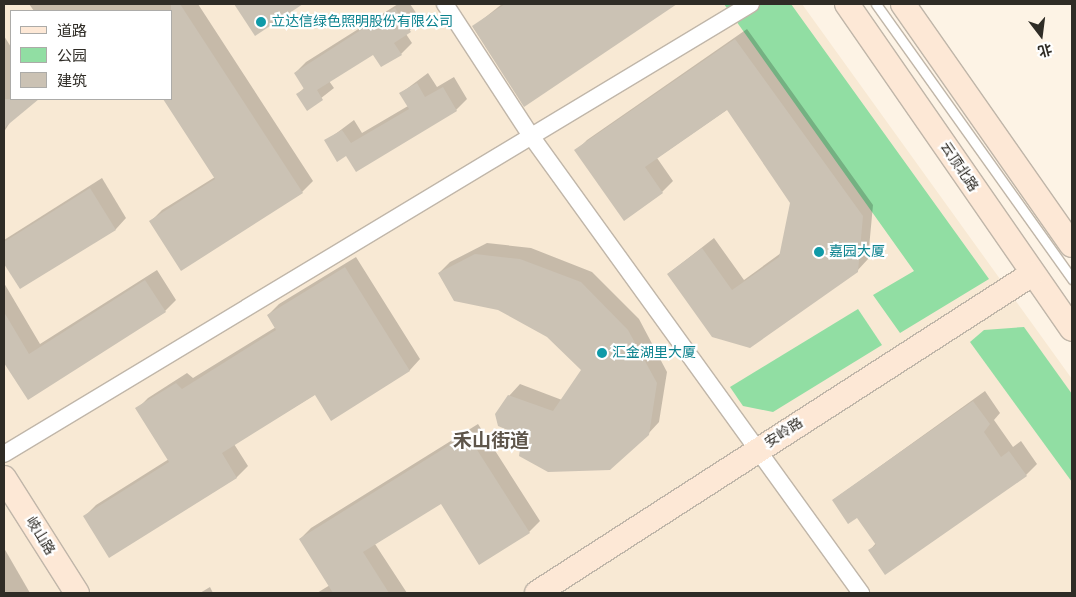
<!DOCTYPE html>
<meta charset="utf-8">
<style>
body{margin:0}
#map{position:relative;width:1076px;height:597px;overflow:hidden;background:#fdf3e5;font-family:"Times New Roman","Noto Sans SC",serif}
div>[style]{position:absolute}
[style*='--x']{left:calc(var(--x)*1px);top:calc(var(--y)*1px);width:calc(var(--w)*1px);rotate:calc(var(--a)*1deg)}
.built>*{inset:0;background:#f8e9d4}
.green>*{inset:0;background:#91dea3}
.shadow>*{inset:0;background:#0003}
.building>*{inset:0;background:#cbc2b4}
.roads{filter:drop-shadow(1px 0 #c0b6a9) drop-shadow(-1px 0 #c0b6a9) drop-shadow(0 1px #c0b6a9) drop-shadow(0 -1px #c0b6a9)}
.service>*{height:9px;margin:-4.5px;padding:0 4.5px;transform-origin:4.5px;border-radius:4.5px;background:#fff}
.minor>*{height:16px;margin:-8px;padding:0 8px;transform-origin:8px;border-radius:8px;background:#fff}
.secondary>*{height:24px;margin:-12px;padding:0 12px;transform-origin:12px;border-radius:12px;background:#fde8d6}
.dots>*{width:14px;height:14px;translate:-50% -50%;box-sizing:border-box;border:2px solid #fff;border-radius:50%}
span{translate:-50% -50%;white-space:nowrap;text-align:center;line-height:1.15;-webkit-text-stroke:4.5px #fff;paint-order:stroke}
.culture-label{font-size:14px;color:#0d838f}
.left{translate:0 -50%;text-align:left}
.street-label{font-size:14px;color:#2f2c26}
.district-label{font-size:19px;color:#5e554a;font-weight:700}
.frame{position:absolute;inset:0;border:5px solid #2f2c26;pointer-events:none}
.legend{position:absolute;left:10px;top:10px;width:162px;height:90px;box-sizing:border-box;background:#fff;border:1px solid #acaba8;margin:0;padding:6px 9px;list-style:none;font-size:15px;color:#2f2c26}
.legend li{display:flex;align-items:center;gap:10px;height:25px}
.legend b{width:25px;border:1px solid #acaba8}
.north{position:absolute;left:1016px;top:10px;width:50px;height:50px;-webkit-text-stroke:4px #fff;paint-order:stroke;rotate:165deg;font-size:14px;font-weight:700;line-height:20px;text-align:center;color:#2f2c26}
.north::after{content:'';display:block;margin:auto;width:18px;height:22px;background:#2f2c26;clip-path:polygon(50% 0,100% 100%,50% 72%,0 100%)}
</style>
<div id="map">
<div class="built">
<i style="clip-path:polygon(evenodd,4px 4px,802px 4px,1072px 379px,1072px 593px,4px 593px,4px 4px,11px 11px,171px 11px,171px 99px,11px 99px,11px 11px)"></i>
</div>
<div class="green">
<i style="clip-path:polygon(724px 4px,791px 4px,989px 279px,900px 333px,873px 295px,914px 271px)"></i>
<i style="clip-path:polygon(858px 309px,882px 345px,773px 412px,743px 406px,730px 387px)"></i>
<i style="clip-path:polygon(1024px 327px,1072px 394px,1072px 482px,970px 342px,984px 330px)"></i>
</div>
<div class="shadow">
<i style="clip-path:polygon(29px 4px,198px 4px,313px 181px,302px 192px,151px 221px,162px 210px,215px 177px,164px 99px,171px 99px,171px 11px,34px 11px)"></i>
<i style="clip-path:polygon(242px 4px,301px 4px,256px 34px,238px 8px)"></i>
<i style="clip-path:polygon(398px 4px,410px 4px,421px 20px,406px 34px,412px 43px,401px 54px,373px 53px,329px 81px,334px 88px,307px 109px,298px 94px,305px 87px,295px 73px,306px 62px)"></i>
<i style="clip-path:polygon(502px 4px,675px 4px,524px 105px,473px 27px)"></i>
<i style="clip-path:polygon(747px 29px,873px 205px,868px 259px,857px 271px,713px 336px,668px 274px,714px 238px,744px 280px,781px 253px,791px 203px,728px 109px,657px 158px,673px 181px,662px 192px,576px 151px,587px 140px)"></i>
<i style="clip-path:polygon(4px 36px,11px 47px,11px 99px,36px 99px,12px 119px,4px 132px)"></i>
<i style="clip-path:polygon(428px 73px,437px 87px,454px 77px,467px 99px,456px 110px,346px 155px,326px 141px,354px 120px,362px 133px,408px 106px,401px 93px)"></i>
<i style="clip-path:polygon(102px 178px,126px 218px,116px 229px,20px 288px,4px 261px,4px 240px)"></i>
<i style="clip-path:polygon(487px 243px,531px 248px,592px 272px,639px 319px,667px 372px,659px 422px,648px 434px,523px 436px,509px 396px,520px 384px,562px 400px,582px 370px,548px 336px,439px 273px,450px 262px)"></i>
<i style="clip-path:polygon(356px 257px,420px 359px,410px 370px,332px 419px,316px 394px,234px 444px,248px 466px,237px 477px,110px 556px,85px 516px,96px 505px,169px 459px,137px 409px,148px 398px,187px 373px,193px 378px,276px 327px,268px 315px,279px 304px)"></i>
<i style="clip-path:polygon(157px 270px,176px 300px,165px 311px,28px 398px,4px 360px,4px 283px,40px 344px)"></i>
<i style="clip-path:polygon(985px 391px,1000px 413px,994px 420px,1013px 447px,1021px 441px,1037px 464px,1026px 475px,870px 550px,876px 543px,857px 516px,833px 500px)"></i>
<i style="clip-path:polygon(478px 424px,540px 521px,529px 532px,441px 502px,375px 544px,407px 593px,317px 593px,330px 585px,300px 539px,311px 528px)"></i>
<i style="clip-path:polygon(4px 548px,30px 593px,4px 593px)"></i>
<i style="clip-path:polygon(210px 587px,213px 593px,200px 593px)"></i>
</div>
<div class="building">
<i style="clip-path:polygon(171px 4px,180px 4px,303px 193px,181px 271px,149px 221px,215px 179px,163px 99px,171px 99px)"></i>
<i style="clip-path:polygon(234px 4px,303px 4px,255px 36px)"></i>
<i style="clip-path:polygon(505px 4px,677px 4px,524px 107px,472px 26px)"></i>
<i style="clip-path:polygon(395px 8px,411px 32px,394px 43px,402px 55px,381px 67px,373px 55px,317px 90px,323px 100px,307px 111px,296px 94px,304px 89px,294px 73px)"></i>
<i style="clip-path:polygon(735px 39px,863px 216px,858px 272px,750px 348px,712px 337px,667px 274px,702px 248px,732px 290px,779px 257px,790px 203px,727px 110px,645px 167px,663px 193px,624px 221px,574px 150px)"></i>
<i style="clip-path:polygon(417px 83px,425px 97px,443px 87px,457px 111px,356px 172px,346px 156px,337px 162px,324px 140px,342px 130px,351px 143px,409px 109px,399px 93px)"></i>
<i style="clip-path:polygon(4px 99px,39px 99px,4px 128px)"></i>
<i style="clip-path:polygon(90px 188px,116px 230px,20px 289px,4px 264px,4px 242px)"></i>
<i style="clip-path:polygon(475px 254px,520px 259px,581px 282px,628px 330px,657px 383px,649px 435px,610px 470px,548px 472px,519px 456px,522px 436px,498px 426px,495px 414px,508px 395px,553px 411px,581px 370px,547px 337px,498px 310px,454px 301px,438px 273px)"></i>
<i style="clip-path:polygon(345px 267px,410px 371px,331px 421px,315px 395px,222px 453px,237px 478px,109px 558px,83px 516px,169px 462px,135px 408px,176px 383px,182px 389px,276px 330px,267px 315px)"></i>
<i style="clip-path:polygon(145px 280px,166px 312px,28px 400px,4px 363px,4px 312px,29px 354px)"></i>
<i style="clip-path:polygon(973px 401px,990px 424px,984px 432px,1001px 457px,1009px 451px,1027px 476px,885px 575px,868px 550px,876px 545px,857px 518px,848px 524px,832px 500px)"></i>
<i style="clip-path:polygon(467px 434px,530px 533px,479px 565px,441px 504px,363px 552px,389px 593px,333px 593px,299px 539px)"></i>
</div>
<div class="roads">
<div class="service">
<i style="--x:876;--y:4;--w:338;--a:54.5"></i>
</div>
<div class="minor">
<i style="--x:445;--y:4;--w:158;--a:56.9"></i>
<i style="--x:531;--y:136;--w:564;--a:54.17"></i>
<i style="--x:4;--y:454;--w:872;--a:-31.07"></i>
</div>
<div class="secondary">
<i style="--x:847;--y:4;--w:395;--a:55.3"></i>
<i style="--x:903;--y:4;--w:294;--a:55"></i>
<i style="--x:4;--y:478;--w:136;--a:57.6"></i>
<i style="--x:537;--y:593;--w:589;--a:-32.8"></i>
</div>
</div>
<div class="dots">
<i style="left:261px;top:22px;background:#0f9aa8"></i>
<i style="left:819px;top:252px;background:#0f9aa8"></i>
<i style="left:602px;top:353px;background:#0f9aa8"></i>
</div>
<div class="culture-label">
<span class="left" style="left:271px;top:22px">立达信绿色照明股份有限公司</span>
<span class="left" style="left:829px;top:252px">嘉园大厦</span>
<span class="left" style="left:612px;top:353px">汇金湖里大厦</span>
</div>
<div class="street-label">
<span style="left:959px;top:167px;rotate:56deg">云顶北路</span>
<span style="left:784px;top:433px;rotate:-33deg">安岭路</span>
<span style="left:40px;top:536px;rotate:58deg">岐山路</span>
</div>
<div class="district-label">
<span style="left:491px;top:441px">禾山街道</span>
</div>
<div class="frame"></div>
<ul class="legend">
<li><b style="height:6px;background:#fde8d6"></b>道路</li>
<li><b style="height:14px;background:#91dea3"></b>公园</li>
<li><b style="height:14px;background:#cbc2b4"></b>建筑</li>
</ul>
<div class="north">北</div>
</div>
